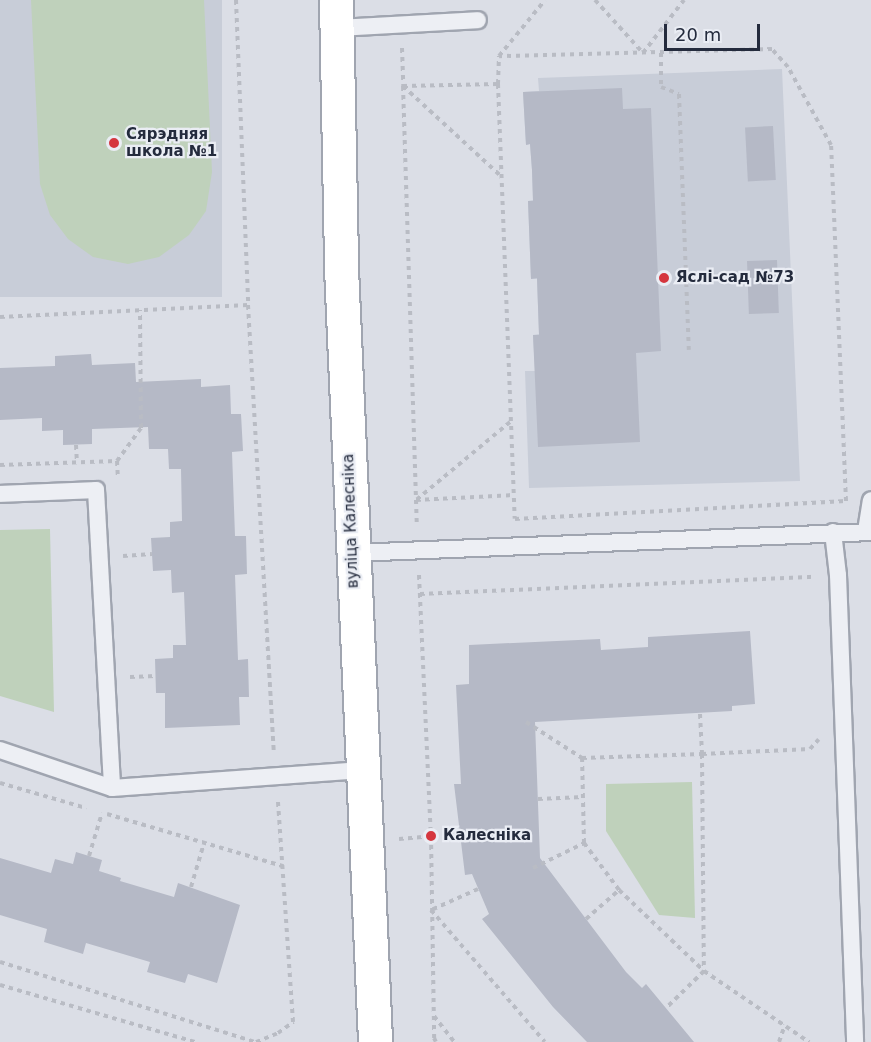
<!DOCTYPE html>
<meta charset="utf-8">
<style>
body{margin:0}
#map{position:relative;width:871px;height:1042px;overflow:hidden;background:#dbdee6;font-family:"DejaVu Sans",sans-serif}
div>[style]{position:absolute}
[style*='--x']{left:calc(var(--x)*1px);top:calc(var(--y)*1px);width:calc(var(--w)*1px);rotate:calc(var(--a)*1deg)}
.built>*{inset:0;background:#c8cdd8;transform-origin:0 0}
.green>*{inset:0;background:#bfd1bb}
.building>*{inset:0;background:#b5b9c6;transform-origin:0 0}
.path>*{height:4px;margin-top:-2px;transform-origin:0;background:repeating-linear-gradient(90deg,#b9bcc4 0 4.5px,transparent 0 9px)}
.roads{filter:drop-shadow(2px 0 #a0a5b0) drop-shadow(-2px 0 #a0a5b0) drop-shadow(0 2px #a0a5b0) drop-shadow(0 -2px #a0a5b0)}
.lane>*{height:16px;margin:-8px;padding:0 8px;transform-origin:8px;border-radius:8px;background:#edeff4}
.secondary>*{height:33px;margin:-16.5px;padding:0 16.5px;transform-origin:16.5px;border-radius:16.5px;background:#fff}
.dots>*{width:16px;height:16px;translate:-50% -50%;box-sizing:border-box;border:3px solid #eaedf4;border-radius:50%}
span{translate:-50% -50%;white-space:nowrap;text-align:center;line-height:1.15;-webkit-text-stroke:4.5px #eaedf4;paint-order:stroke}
.poi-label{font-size:15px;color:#242b3d;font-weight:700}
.left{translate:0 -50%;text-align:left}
.street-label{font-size:15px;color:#242b3d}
.scale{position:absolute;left:664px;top:24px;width:96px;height:27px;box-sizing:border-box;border:3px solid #242b3d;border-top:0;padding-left:8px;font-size:18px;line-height:21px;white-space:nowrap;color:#242b3d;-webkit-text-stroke:4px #eaedf4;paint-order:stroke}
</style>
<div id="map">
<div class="built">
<i style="left:0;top:0;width:222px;height:297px"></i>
<i style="clip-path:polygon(782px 69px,800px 481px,529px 488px,525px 371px,535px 371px,533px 335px,539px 334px,537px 279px,531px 279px,528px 201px,533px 200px,532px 170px,530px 144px,526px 145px,523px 92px,539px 91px,538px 78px)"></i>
</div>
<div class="green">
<i style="clip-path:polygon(31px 0,204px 0,212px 172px,206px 211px,189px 235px,159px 257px,128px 264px,93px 257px,68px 239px,50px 215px,40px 184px)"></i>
<i style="clip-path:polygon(50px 529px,54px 712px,0 696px,0 530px)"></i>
<i style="clip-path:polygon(692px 782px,695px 918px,659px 915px,606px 831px,606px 784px)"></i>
</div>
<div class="building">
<i style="clip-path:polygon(622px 88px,623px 109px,651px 108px,661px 351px,636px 353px,640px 442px,538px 447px,533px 335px,539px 335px,537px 278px,531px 279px,528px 201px,533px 201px,532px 170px,530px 144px,526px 145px,523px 92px)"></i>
<i style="left:773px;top:126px;width:54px;height:28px;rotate:87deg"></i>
<i style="left:777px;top:260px;width:53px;height:30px;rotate:88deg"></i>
<i style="clip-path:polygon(91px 354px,92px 365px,135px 363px,136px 382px,201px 379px,201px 387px,230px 385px,231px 414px,241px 414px,243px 451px,232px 452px,235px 536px,246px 536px,247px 574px,235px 575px,238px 660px,248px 659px,249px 697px,239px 697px,240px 725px,165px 728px,165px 693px,156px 693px,155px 659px,173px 658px,173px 645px,186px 645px,184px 592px,172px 593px,171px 570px,153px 571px,151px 538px,170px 537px,170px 522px,182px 521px,181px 469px,169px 469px,168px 449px,149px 449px,148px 427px,92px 429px,92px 444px,63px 445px,63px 430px,42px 431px,42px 418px,0 420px,0 368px,55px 366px,55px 356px)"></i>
<i style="clip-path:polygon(750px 631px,755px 704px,732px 706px,732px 711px,535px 722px,540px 858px,626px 972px,642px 988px,646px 984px,694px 1042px,587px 1042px,553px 1007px,482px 919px,489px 914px,472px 874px,465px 875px,454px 784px,461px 784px,456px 685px,469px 684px,469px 645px,600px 639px,601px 650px,648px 647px,648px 637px)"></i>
<i style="clip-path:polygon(76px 852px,102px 860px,99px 871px,121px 878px,120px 881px,174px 897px,178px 883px,240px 905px,217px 983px,188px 974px,185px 983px,147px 972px,150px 962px,86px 943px,83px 954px,44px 942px,47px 929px,0 915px,0 858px,51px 873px,55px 859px,73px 864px)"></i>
</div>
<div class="path">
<i style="--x:236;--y:0;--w:305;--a:87.7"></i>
<i style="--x:248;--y:305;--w:447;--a:86.7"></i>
<i style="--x:595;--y:0;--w:72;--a:47.8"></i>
<i style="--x:643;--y:53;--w:67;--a:-52.3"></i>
<i style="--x:402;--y:48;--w:38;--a:88"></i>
<i style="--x:403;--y:86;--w:95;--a:-1.2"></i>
<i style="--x:498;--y:84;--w:28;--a:-88"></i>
<i style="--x:499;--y:56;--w:72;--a:-50.6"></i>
<i style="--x:661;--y:53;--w:34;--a:90"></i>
<i style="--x:661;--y:87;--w:19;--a:21"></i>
<i style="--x:679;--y:94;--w:256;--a:87.8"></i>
<i style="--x:498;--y:84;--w:435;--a:87.8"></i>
<i style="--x:515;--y:519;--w:331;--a:-3.1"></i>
<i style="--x:846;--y:501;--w:356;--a:-92.4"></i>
<i style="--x:831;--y:145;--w:89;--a:-118.9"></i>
<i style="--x:788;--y:67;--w:24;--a:-132"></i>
<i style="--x:772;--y:49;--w:273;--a:178.5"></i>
<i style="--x:403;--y:86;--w:440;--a:88.2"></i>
<i style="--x:403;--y:86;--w:134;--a:42.6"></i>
<i style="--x:0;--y:317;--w:248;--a:-2.8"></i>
<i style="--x:510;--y:422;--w:122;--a:140.3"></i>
<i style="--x:416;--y:500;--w:98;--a:-2.9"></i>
<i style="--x:76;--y:445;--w:17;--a:87"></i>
<i style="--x:117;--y:461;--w:41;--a:-54"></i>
<i style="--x:141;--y:428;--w:118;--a:-90.5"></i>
<i style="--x:0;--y:465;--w:117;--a:-2"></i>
<i style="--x:117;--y:461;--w:17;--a:87"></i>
<i style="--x:123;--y:556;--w:29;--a:-4"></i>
<i style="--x:419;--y:575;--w:261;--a:87.4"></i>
<i style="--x:431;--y:836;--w:202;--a:89.1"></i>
<i style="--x:434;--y:1038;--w:4;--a:63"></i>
<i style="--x:420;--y:594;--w:395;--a:-2.5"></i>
<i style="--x:130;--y:677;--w:26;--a:-2"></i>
<i style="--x:700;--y:714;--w:40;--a:87.1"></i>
<i style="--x:702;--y:754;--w:108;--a:-2.7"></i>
<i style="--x:810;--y:749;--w:13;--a:-48"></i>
<i style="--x:526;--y:722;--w:67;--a:32.7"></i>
<i style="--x:0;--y:783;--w:90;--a:16.2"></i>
<i style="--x:538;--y:799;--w:45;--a:-2.5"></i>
<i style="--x:107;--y:814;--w:184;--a:16.5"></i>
<i style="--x:399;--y:839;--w:32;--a:-5"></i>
<i style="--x:584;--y:843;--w:59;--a:53.3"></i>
<i style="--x:619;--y:890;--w:117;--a:43.6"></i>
<i style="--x:704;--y:971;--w:53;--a:135.8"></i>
<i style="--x:89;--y:856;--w:45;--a:-73.2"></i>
<i style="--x:533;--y:868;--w:57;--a:-26.1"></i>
<i style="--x:584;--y:843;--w:85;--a:-91.3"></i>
<i style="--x:582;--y:758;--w:120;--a:-1.9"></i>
<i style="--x:702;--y:754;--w:217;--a:89.5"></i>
<i style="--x:704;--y:971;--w:127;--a:34.1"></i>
<i style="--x:191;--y:887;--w:46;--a:-73.5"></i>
<i style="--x:478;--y:889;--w:51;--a:155.9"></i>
<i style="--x:431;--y:910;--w:174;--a:49.2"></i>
<i style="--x:586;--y:919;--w:44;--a:-41.3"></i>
<i style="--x:0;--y:962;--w:268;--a:17.4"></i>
<i style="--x:256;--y:1042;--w:24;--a:-22"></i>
<i style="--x:278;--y:1033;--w:19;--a:-36"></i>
<i style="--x:293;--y:1022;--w:222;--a:-93.9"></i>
<i style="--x:0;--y:985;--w:203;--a:16.3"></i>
<i style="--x:434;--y:1016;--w:33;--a:52"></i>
<i style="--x:779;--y:1042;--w:18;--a:-71"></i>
</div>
<div class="roads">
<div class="lane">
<i style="--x:337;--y:28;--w:141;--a:-3.2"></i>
<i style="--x:0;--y:494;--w:96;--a:-2.4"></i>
<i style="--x:96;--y:490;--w:298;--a:86.9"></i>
<i style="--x:866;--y:531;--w:31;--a:-81"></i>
<i style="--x:833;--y:532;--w:43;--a:83.4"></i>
<i style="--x:838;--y:575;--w:467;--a:87.9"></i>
<i style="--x:353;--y:553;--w:518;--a:-2.32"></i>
<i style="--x:0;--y:750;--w:118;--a:18.7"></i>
<i style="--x:112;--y:788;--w:251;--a:-4.1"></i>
</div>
<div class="secondary">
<i style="--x:336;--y:0;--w:268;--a:88.9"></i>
<i style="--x:341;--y:268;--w:775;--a:87.48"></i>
</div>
</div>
<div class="dots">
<i style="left:114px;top:143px;background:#d5363e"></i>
<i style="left:664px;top:278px;background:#d5363e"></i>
<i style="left:431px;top:836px;background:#d5363e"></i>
</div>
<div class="poi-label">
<span class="left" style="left:126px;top:143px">Сярэдняя<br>школа №1</span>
<span class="left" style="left:676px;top:278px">Яслі-сад №73</span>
<span class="left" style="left:443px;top:836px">Калесніка</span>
</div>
<div class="street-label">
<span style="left:351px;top:521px;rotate:-92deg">вуліца Калесніка</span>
</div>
<div class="scale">20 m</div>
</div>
